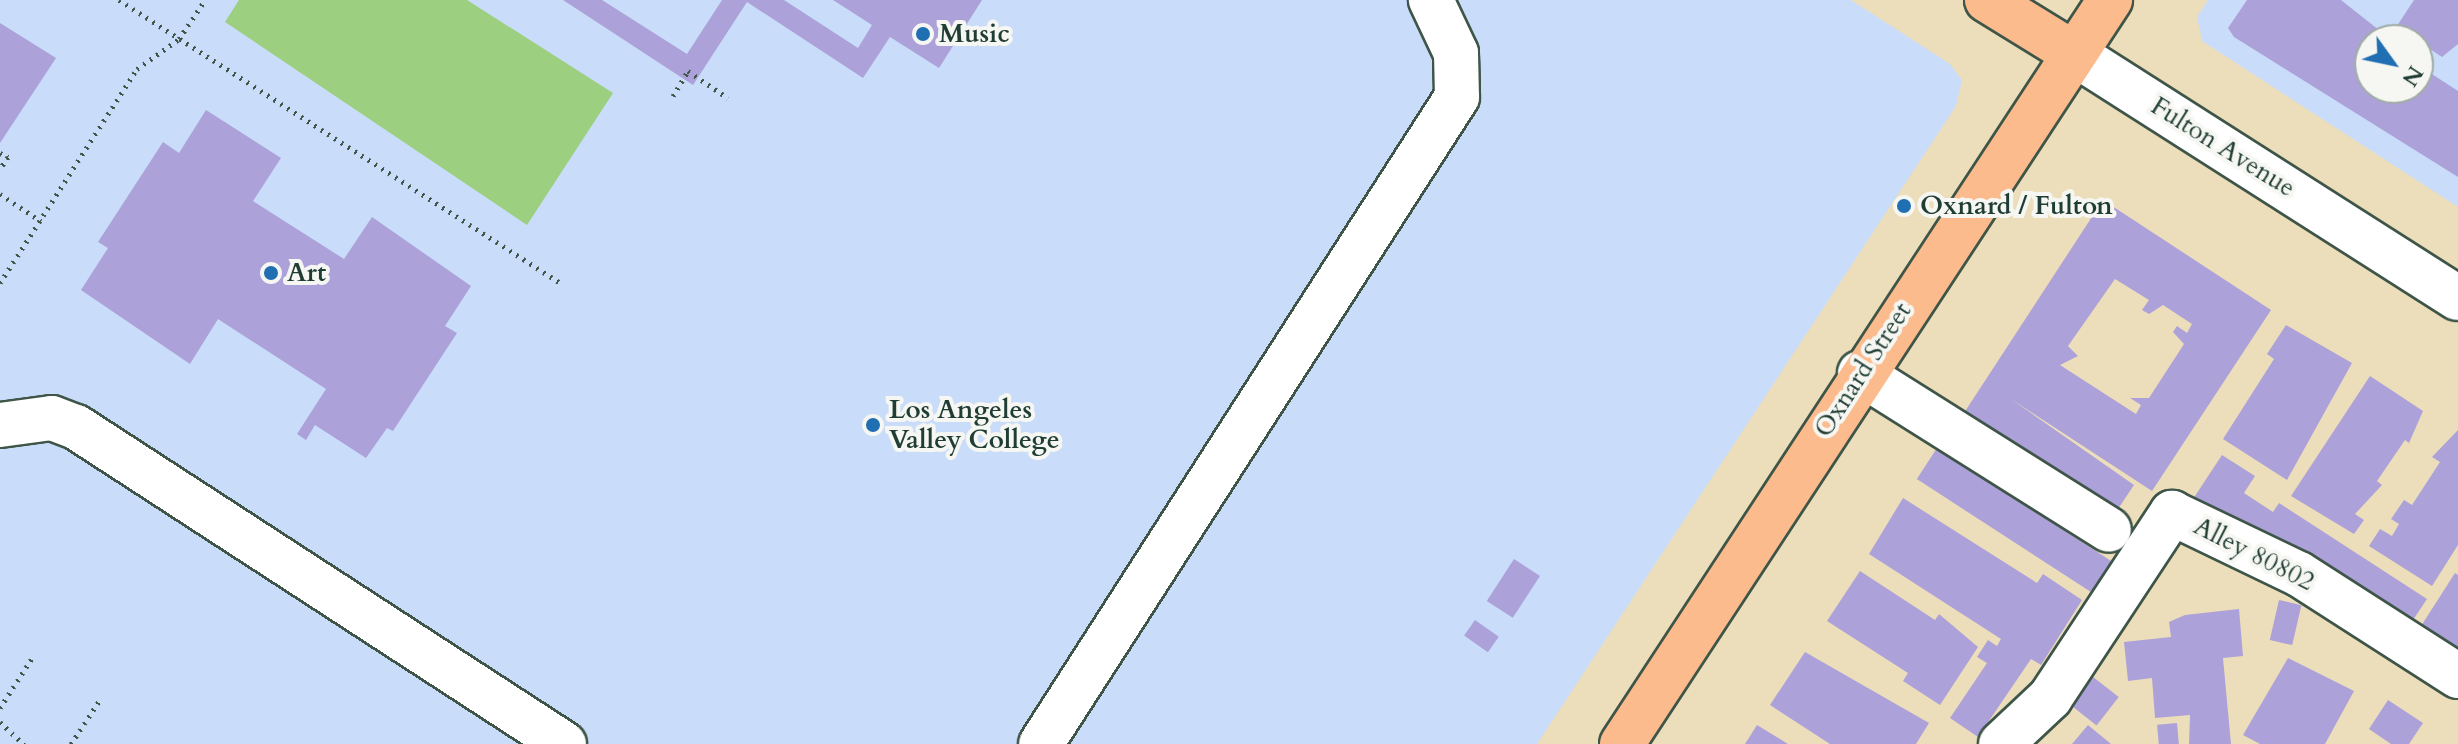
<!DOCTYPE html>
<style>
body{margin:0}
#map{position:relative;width:2458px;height:744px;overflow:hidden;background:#ecdebb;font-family:Cardo,serif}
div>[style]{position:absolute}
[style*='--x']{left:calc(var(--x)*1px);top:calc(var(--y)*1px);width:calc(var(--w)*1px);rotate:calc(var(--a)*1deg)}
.built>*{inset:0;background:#c9dcf9}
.green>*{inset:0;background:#9ccf7f}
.building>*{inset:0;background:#aca1d9;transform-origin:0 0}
.path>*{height:5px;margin-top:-2.5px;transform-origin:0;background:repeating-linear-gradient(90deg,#3e5548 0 2px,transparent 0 8px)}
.roads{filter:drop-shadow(2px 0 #3e5548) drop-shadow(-2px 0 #3e5548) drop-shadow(0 2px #3e5548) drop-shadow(0 -2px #3e5548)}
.minor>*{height:44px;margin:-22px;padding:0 22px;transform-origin:22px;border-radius:22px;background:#fff}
.major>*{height:44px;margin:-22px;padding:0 22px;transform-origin:22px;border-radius:22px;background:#fbbb8c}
.dots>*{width:22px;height:22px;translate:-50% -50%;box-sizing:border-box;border:4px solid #f6f6f2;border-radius:50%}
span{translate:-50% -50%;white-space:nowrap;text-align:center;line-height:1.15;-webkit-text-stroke:8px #f6f6f2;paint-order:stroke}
.poi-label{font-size:26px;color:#1f3d34;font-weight:700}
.left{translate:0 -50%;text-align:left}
.street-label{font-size:26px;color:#1f3d34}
.north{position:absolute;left:2354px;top:24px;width:80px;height:80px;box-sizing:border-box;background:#f6f6f2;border:2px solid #a0aca6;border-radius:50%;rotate:123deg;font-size:22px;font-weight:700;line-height:32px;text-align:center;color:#1f3d34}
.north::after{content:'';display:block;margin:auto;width:28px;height:36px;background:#1f6fb2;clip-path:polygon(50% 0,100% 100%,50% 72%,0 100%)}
</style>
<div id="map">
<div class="built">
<i style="clip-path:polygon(0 0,1851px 0,1950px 64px,1962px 80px,1956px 106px,1537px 744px,0 744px)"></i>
<i style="clip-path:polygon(evenodd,2208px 0,2458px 0,2458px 207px,2202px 41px,2197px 17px,2208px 0,2370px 40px,2418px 40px,2418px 88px,2370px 88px,2370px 40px)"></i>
</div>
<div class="green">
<i style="clip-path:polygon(239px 0,467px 0,613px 93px,527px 225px,225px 22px)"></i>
</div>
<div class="building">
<i style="clip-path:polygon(563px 0,602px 0,687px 54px,722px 0,784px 0,858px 48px,872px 25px,833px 0,982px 0,939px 68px,890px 37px,863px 78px,747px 2px,693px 85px)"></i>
<i style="clip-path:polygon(2247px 0,2341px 0,2389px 38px,2414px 0,2458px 0,2458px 44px,2442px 57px,2401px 30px,2395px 40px,2370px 40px,2370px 88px,2418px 88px,2418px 65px,2458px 91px,2458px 177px,2234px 37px,2228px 28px)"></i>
<i style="clip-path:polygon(0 23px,56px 58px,0 143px)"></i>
<i style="clip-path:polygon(206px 110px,281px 158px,253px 201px,344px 259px,372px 217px,471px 286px,445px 326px,457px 333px,393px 431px,387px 428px,366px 458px,315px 425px,306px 440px,297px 434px,326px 389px,218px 319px,190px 364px,81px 290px,108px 248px,98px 242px,163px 142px,179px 153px)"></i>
<i style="clip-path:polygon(evenodd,2103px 200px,2271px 310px,2152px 491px,2011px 399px,2134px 485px,2114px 515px,1962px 416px,2103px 200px,2115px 279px,2149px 300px,2142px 310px,2149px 314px,2163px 305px,2192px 324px,2187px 333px,2177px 326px,2173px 332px,2184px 344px,2149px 398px,2130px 398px,2141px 405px,2136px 414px,2060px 365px,2078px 356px,2068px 346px,2115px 279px)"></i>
<i style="clip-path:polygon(2286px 325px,2352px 363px,2287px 480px,2223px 439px,2274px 359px,2267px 354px)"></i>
<i style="clip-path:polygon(2370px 376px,2423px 411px,2409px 443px,2405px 440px,2377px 481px,2382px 485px,2355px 514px,2364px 520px,2354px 534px,2291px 496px)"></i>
<i style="clip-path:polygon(2458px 430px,2458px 545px,2432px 586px,2369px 546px,2380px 529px,2392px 536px,2399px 524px,2391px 519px,2404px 500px,2412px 505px,2440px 462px,2432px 457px)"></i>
<i style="left:1937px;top:448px;width:209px;height:37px;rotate:33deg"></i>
<i style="clip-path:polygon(2222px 455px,2255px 476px,2244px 493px,2273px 512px,2279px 503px,2427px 599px,2409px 626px,2261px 530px,2256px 539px,2191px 502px)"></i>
<i style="clip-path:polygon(1903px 498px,2037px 583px,2043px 574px,2082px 600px,2041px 665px,2031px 659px,1978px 737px,1950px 718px,1987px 663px,1977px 657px,1988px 640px,1997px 646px,2001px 639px,1869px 554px)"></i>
<i style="left:1514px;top:559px;width:31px;height:50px;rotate:33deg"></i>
<i style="clip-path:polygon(1860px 571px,1935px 620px,1939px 614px,1978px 647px,1940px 705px,1903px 681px,1908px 673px,1827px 621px)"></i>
<i style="clip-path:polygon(2455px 573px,2458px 575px,2458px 653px,2421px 626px)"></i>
<i style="left:2279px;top:600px;width:23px;height:41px;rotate:13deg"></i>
<i style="clip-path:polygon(2239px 609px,2243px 656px,2223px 658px,2231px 744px,2189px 744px,2190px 715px,2155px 718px,2152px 678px,2128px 681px,2124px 642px,2171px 637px,2169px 622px,2185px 615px)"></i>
<i style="left:1475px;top:620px;width:29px;height:19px;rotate:35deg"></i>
<i style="clip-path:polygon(1805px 652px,1929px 723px,1916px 744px,1830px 744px,1770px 705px)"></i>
<i style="clip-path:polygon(2288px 658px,2354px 691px,2325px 744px,2260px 744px,2243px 735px)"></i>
<i style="left:2088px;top:673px;width:39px;height:36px;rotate:38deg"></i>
<i style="clip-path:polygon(2388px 700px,2423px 723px,2409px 744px,2391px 744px,2369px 729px)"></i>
<i style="left:2177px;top:723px;width:21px;height:20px;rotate:85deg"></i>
<i style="clip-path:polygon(1757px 725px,1788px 744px,1745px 744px)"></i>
<i style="clip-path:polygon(2088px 725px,2111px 744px,2072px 744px)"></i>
</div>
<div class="path">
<i style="--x:119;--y:0;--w:526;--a:32.66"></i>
<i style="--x:673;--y:96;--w:29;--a:-59"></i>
<i style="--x:688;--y:71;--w:48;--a:34"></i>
<i style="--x:0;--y:153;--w:9;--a:27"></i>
<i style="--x:8;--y:157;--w:14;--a:124"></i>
<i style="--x:0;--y:194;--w:49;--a:33.4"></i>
<i style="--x:0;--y:283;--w:254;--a:-57.4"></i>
<i style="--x:137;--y:69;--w:52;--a:-35.5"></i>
<i style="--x:179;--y:39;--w:47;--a:-56.3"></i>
<i style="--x:0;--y:708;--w:59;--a:-57.4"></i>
<i style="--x:0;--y:722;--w:33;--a:43"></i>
<i style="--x:71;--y:744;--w:51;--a:-56.9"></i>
</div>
<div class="roads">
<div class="minor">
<i style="--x:2073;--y:53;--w:456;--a:32.5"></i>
<i style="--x:1860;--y:373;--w:294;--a:32.2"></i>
<i style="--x:0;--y:425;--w:52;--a:-7.7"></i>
<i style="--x:52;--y:418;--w:26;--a:21"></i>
<i style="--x:76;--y:427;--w:582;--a:33.01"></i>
<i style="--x:1041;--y:744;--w:769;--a:-57.26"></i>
<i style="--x:1457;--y:97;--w:44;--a:-91.3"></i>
<i style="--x:1456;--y:53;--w:59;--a:-115.3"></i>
<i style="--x:2001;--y:744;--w:67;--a:-43.2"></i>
<i style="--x:2050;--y:698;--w:222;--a:-56.6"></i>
<i style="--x:2172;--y:513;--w:141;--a:25.7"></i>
<i style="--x:2299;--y:574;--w:189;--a:32.7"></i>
</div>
<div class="major">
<i style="--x:1987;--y:0;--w:101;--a:31.6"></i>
<i style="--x:1622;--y:744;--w:890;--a:-56.74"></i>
</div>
</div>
<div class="dots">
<i style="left:923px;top:34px;background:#1f6fb2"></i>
<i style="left:1904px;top:206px;background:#1f6fb2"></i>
<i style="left:271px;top:273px;background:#1f6fb2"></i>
<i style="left:873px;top:425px;background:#1f6fb2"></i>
</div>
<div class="poi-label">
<span class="left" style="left:939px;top:34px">Music</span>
<span class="left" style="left:1920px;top:206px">Oxnard / Fulton</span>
<span class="left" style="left:287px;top:273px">Art</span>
<span class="left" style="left:889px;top:425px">Los Angeles<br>Valley College</span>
</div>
<div class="street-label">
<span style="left:2223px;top:147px;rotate:32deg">Fulton Avenue</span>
<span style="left:1863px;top:370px;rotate:-57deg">Oxnard Street</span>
<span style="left:2254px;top:554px;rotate:27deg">Alley 80802</span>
</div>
<div class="north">N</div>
</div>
